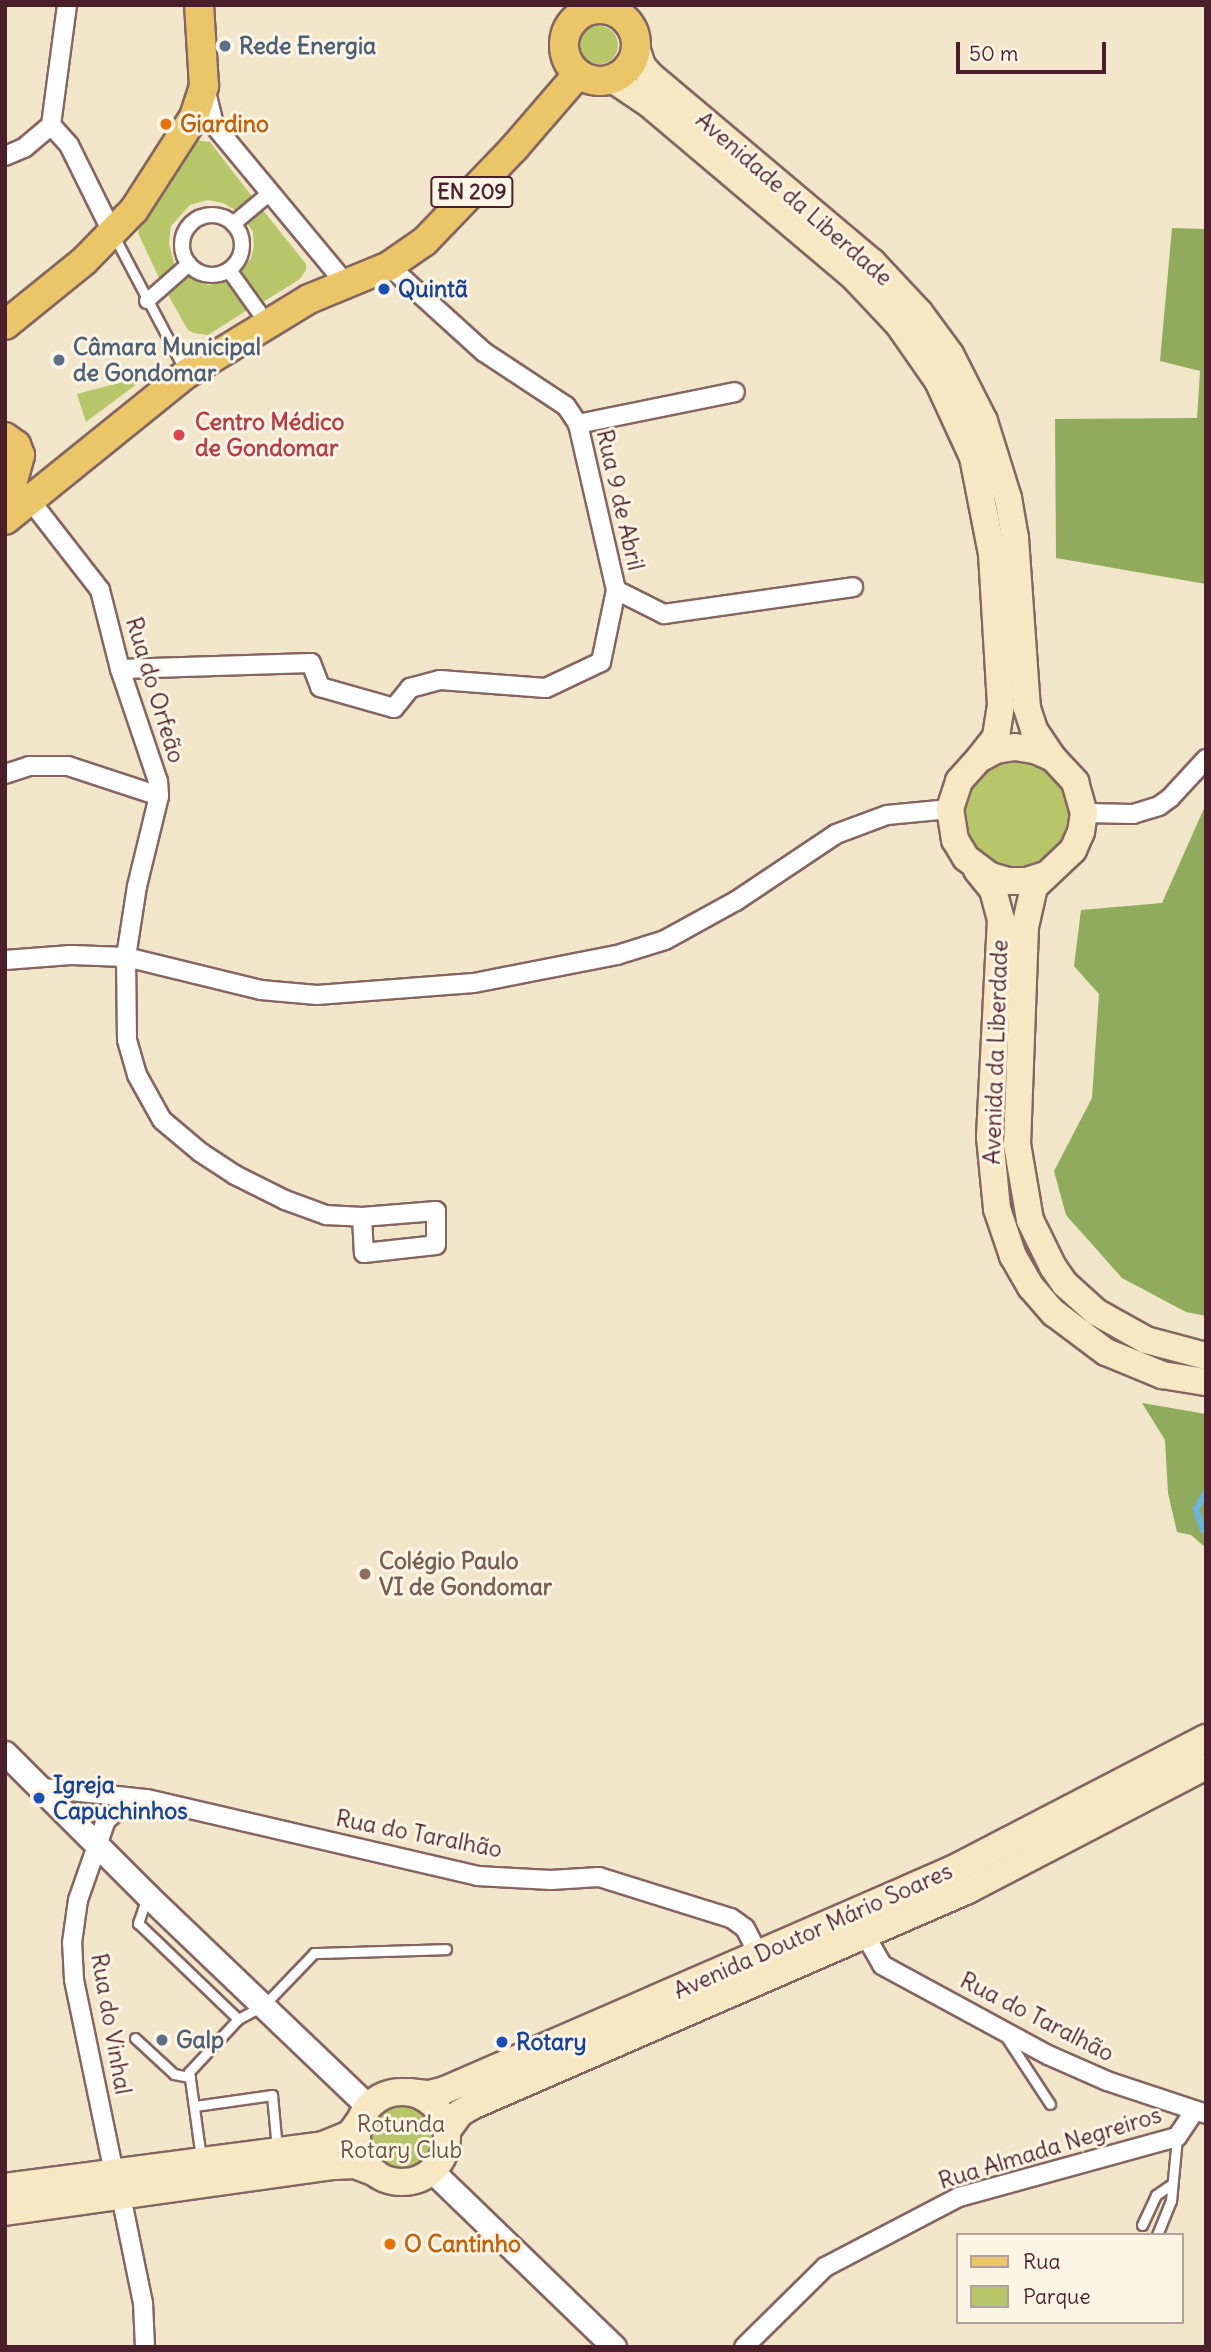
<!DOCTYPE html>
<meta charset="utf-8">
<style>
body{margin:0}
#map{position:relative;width:1211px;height:2352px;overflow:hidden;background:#f1e6c9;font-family:Delius,sans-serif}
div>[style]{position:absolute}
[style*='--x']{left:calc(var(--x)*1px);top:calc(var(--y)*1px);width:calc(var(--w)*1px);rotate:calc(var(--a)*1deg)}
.green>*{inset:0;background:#b6c668}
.round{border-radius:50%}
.forest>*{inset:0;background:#90ab5c}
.stream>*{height:6px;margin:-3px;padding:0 3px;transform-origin:3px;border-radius:3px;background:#68b7e2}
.roads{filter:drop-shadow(2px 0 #846562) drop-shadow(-2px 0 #846562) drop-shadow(0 2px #846562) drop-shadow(0 -2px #846562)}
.service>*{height:9px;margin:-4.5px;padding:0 4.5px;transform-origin:4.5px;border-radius:4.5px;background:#fff}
.pedestrian>*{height:14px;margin:-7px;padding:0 7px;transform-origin:7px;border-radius:7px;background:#fff}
.pedestrian>.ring{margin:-7px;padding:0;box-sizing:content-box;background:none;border:14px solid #fff;border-radius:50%}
.minor>*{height:18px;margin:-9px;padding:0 9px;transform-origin:9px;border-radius:9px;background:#fff}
.tertiary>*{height:23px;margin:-11.5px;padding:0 11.5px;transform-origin:11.5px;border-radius:11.5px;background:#fff}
.secondary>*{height:26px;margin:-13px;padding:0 13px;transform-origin:13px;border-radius:13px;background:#f7e8c3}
.secondary>.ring{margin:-13px;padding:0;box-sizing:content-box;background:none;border:26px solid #f7e8c3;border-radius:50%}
.primary>*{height:28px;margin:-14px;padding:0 14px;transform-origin:14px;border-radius:14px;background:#ebc669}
.primary>.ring{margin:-14px;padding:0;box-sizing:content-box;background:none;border:28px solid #ebc669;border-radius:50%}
.dots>*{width:19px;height:19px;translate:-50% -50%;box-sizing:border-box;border:4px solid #fcf5e5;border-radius:50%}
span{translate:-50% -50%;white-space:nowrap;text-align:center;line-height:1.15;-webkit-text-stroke:6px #fcf5e5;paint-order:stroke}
.shield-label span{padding:2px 5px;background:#fcf5e5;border:2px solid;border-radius:5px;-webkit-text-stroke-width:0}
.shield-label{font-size:21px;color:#4a1f2b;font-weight:700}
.service-label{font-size:23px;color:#4e5e75;font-weight:700}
.left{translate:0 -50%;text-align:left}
.food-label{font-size:23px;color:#c56008;font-weight:700}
.street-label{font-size:23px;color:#4a1f2b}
.transit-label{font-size:23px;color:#164399;font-weight:700}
.health-label{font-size:23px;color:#be3a42;font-weight:700}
.education-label{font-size:23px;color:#785e54;font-weight:700}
.park-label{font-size:23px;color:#6a513d}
.frame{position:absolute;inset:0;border:7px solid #4a1f2b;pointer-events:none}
.legend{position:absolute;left:956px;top:2233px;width:228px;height:91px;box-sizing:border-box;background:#fcf5e5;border:2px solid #b59f9b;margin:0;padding:9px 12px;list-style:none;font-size:21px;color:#4a1f2b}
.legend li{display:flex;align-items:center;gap:14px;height:35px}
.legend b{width:35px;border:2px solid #b59f9b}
.scale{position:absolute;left:956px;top:42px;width:150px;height:32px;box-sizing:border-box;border:4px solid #4a1f2b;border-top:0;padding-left:9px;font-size:21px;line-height:24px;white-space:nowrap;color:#4a1f2b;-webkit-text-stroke:5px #fcf5e5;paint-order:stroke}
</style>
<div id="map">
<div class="green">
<i class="round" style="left:580px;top:26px;width:38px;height:38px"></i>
<i style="clip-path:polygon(195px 140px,210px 142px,254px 199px,240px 213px,223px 203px,208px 200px,190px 205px,171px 226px,169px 243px,175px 268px,161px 282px,138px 233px,140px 223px)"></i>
<i style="clip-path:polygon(262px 209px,306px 264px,306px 270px,300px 279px,263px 302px,240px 274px,251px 258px,254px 246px,253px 232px,247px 223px)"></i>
<i style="clip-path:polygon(187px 276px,208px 285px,230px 281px,249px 309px,208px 335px,194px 333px,188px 330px,167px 293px)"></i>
<i style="clip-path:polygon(149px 375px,86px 422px,77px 394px)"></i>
<i class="round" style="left:963px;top:760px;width:108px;height:108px"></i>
<i class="round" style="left:370px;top:2106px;width:62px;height:62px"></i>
</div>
<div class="forest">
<i style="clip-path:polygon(1172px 228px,1206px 229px,1206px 584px,1056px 558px,1055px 419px,1197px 418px,1200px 371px,1160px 361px)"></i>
<i style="clip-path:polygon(1206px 804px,1206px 1316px,1186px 1312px,1122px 1278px,1066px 1215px,1054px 1171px,1092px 1098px,1099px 994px,1074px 966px,1081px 910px,1162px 903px)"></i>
<i style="clip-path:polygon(1142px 1403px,1206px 1414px,1206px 1548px,1191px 1535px,1177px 1532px,1168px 1493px,1165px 1440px)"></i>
</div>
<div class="stream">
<i style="--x:1206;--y:1492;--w:20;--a:120"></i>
<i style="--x:1196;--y:1509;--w:22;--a:72"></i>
<i style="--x:1203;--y:1530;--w:3;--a:18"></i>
</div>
<div class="roads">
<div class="service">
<i style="--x:114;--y:236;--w:150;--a:62.2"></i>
<i style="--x:147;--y:1897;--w:28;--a:109"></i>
<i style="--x:138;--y:1923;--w:139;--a:43.8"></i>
<i style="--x:238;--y:2019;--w:30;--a:-28"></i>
<i style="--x:264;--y:2005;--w:72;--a:-46.1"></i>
<i style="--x:314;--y:1953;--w:132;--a:-1.7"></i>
<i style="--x:1006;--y:2037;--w:80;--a:56.7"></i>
<i style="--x:135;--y:2038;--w:53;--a:42.7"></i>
<i style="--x:174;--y:2074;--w:16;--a:11"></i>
<i style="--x:195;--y:2106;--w:78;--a:-8.1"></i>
<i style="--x:272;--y:2095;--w:54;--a:84.7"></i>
<i style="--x:201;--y:2158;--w:87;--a:-97.9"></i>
<i style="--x:189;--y:2072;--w:72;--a:-47.2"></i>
<i style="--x:1142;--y:2225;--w:33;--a:-65"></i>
<i style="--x:1156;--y:2195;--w:19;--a:-35"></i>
<i style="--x:1157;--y:2235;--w:37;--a:-68"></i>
<i style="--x:1171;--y:2201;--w:64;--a:-84.6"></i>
</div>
<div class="pedestrian">
<i class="ring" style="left:182px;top:215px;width:46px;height:46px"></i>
<i style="--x:233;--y:224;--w:48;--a:-40"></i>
<i style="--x:229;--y:270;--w:65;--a:54.4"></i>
<i style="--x:147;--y:301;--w:56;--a:-41.4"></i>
</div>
<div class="minor">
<i style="--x:205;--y:88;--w:38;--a:76"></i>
<i style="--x:214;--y:125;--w:207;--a:50.3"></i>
<i style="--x:51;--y:125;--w:27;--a:48"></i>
<i style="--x:69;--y:145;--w:97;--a:63.7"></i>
<i style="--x:51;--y:125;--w:121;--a:-82.4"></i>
<i style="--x:5;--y:156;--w:21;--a:-23"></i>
<i style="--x:24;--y:148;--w:35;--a:-40"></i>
<i style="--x:389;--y:266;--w:128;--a:42.2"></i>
<i style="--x:484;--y:352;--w:98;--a:33.4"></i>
<i style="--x:566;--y:406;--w:22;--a:56"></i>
<i style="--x:578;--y:424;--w:170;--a:77.1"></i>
<i style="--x:616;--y:590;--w:54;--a:26.6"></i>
<i style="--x:664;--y:614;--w:191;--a:-8.1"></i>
<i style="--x:578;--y:424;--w:160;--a:-11.5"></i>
<i style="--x:30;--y:500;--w:114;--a:52.1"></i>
<i style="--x:100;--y:590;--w:81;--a:75.8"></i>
<i style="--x:120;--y:669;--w:118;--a:71.3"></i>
<i style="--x:158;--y:781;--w:15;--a:86"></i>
<i style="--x:159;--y:796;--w:93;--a:103.7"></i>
<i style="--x:137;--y:886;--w:72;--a:98.8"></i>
<i style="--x:126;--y:957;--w:83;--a:89.3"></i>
<i style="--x:127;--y:1040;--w:36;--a:74"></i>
<i style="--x:137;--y:1075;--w:51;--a:60.9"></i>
<i style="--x:162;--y:1120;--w:50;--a:40.1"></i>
<i style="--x:200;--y:1152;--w:42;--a:33.3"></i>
<i style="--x:235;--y:1175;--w:56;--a:26.6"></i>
<i style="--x:285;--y:1200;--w:44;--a:20.1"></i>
<i style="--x:326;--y:1215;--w:36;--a:3"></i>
<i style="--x:362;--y:1217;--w:36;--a:87"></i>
<i style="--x:364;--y:1253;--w:72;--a:-6.3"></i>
<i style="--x:436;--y:1245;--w:34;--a:-90"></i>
<i style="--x:436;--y:1211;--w:74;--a:175.4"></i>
<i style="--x:120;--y:669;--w:191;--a:-1.8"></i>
<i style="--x:311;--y:663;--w:26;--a:69"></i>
<i style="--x:320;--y:687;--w:77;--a:15.8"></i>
<i style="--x:394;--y:708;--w:26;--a:-51"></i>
<i style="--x:410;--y:688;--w:31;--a:-15"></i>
<i style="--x:440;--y:680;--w:106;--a:4.3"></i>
<i style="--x:546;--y:688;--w:61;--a:-25.3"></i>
<i style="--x:601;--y:662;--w:74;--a:-78.2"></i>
<i style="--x:5;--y:774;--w:25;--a:-18"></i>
<i style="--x:29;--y:766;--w:39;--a:0"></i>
<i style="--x:68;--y:766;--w:96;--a:18.2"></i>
<i style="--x:1084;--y:813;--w:49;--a:1.2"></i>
<i style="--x:1133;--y:814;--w:27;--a:-17"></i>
<i style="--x:1159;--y:806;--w:14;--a:-36"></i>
<i style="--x:1170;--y:798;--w:53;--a:-47.3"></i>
<i style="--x:5;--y:960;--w:66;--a:-4.3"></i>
<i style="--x:71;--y:955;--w:55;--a:2.1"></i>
<i style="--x:126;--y:957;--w:139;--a:13.7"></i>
<i style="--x:261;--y:990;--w:56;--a:5.1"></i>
<i style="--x:317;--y:995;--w:157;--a:-4.4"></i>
<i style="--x:474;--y:983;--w:146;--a:-11.1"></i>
<i style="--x:617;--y:955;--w:50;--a:-17.4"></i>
<i style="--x:665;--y:940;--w:81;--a:-28.8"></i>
<i style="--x:736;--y:901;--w:120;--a:-33.8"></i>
<i style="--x:836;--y:834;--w:54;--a:-20.4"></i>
<i style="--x:887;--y:815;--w:63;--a:-5.4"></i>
<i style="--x:42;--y:1788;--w:106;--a:6"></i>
<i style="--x:147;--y:1799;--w:339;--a:13.1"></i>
<i style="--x:477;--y:1876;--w:74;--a:3.1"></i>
<i style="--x:551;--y:1880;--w:48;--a:-3.6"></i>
<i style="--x:599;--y:1877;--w:138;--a:17.3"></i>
<i style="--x:731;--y:1918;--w:17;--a:36"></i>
<i style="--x:745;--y:1928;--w:30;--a:63"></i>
<i style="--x:865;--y:1935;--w:34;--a:60"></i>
<i style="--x:882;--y:1965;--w:189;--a:28.5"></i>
<i style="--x:1048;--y:2055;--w:64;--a:23.8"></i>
<i style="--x:1107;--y:2081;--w:104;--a:18.4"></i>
<i style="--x:114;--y:2173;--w:198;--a:-101.7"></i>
<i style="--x:74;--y:1979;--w:36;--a:-93"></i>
<i style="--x:72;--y:1943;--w:43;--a:-82.1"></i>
<i style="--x:78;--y:1900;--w:85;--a:-70.7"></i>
<i style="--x:106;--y:1820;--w:33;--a:-40"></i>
<i style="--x:121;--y:2196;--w:109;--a:78.4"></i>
<i style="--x:143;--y:2303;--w:44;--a:87.4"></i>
<i style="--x:744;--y:2347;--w:114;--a:-44.6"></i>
<i style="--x:825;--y:2267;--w:151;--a:-27.6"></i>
<i style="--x:959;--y:2197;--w:226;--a:-15.4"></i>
<i style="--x:1177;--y:2137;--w:32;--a:-56"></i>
</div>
<div class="tertiary">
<i style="--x:5;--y:1753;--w:202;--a:45"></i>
<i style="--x:148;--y:1896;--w:306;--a:43.7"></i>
<i style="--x:432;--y:2171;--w:253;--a:44"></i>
</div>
<div class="secondary">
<i style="--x:635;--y:44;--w:23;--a:72"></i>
<i style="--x:642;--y:66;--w:13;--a:48"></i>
<i style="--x:651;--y:76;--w:289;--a:40.1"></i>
<i style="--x:872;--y:262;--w:69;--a:46.8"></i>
<i style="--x:919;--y:312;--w:52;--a:53.6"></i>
<i style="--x:950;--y:354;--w:75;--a:63.1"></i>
<i style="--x:984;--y:421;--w:81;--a:72.7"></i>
<i style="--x:1008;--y:498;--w:41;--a:80.1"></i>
<i style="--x:1015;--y:538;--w:170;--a:86"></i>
<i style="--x:1027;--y:708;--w:23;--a:72"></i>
<i style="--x:1034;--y:730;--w:34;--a:56"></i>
<i style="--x:612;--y:79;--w:43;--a:33.7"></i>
<i style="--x:648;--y:103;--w:270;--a:40.2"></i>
<i style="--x:854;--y:277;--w:66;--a:46.8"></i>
<i style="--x:899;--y:325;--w:68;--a:55.1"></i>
<i style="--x:938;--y:381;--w:84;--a:65.3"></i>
<i style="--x:973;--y:457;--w:99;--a:78.9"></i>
<i style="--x:992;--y:554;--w:151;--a:86.6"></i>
<i style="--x:1001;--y:705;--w:32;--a:99"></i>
<i style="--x:996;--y:737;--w:28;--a:128"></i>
<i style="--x:977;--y:870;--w:26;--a:51"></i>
<i style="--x:993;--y:890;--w:30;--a:75"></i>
<i style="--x:1001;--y:919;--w:218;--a:92.9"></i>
<i style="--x:990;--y:1137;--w:72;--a:84.4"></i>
<i style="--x:997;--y:1209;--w:50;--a:71.2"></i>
<i style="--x:1013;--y:1256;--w:36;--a:60"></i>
<i style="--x:1031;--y:1287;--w:35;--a:49"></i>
<i style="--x:1054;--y:1313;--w:65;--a:36.9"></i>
<i style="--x:1106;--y:1352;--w:61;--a:22.3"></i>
<i style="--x:1162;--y:1375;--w:45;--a:9"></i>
<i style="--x:1045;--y:875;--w:19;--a:162"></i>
<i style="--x:1027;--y:881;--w:19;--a:180"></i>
<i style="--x:1008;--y:881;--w:19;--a:-164"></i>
<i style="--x:990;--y:876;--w:30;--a:-143"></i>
<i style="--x:966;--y:858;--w:21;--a:-121"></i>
<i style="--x:955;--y:840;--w:31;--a:-99"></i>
<i style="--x:950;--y:809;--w:29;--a:-72"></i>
<i style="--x:959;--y:781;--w:30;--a:-48"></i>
<i style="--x:979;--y:759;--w:19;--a:-28"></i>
<i style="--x:996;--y:750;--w:19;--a:-9"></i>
<i style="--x:1015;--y:747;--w:20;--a:9"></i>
<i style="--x:1035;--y:750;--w:20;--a:24"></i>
<i style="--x:1053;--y:758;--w:33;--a:47"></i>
<i style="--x:1075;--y:782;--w:32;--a:74"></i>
<i style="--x:1084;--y:813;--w:19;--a:99"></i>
<i style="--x:1081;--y:832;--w:20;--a:114"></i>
<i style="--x:1073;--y:850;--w:54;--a:136.5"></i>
<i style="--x:1034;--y:887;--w:41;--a:102.7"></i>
<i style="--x:1025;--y:927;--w:217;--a:92.1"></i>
<i style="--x:1017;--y:1144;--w:77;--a:80.3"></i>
<i style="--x:1030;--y:1220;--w:52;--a:63.9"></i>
<i style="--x:1053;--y:1267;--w:21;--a:55"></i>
<i style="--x:1065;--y:1284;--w:42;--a:42.1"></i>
<i style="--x:1096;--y:1312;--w:57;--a:29.2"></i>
<i style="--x:1146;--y:1340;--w:62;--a:14.9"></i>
<i style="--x:409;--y:2092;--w:20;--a:6"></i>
<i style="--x:429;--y:2094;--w:16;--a:-14"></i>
<i style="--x:445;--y:2090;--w:554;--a:-23.51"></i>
<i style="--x:953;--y:1869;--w:285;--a:-27.4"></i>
<i class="ring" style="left:357px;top:2092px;width:64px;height:64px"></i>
<i style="--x:447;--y:2131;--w:22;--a:-54"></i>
<i style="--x:460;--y:2113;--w:14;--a:-30"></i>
<i style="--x:472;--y:2106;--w:541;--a:-23.53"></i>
<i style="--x:968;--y:1890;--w:268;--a:-27.5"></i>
<i style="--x:5;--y:2187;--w:321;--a:-7.5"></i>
<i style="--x:323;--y:2145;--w:29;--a:-22"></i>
<i style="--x:350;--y:2134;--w:19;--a:-54"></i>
<i style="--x:5;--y:2212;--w:332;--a:-8"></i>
<i style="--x:334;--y:2166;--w:21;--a:-3"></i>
<i style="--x:355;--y:2165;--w:22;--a:21"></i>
</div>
<div class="primary">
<i class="ring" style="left:564px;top:9px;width:44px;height:44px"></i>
<i style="--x:5;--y:325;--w:102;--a:-39"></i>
<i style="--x:84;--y:261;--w:71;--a:-45.6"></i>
<i style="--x:134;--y:210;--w:111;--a:-57.2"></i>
<i style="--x:194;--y:117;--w:33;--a:-72"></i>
<i style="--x:204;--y:86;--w:81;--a:-93.5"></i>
<i style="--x:5;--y:437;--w:14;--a:36"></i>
<i style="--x:16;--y:445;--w:11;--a:68"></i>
<i style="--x:20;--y:455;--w:58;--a:105"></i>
<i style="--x:5;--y:520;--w:233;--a:-38.9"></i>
<i style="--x:186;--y:374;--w:144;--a:-31.4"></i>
<i style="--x:309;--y:299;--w:87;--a:-22.4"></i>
<i style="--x:389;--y:266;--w:44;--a:-34.8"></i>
<i style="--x:425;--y:241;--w:130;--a:-46.2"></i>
<i style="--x:515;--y:147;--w:96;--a:-49.2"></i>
</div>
</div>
<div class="dots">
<i style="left:225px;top:46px;background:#5c6f8a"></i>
<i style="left:166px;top:124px;background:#e8710a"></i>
<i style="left:384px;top:289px;background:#1a4fb4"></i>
<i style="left:59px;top:360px;background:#5c6f8a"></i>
<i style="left:179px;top:435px;background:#e0444e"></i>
<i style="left:365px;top:1574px;background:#8d6e63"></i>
<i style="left:39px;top:1798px;background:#1a4fb4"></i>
<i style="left:162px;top:2040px;background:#5c6f8a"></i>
<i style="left:502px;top:2042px;background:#1a4fb4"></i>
<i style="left:390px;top:2244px;background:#e8710a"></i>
</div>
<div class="shield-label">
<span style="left:472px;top:192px">EN 209</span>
</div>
<div class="service-label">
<span class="left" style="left:239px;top:46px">Rede Energia</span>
<span class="left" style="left:73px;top:360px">Câmara Municipal<br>de Gondomar</span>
<span class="left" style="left:176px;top:2040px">Galp</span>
</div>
<div class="food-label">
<span class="left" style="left:180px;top:124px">Giardino</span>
<span class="left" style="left:404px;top:2244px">O Cantinho</span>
</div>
<div class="street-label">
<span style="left:794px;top:199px;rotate:41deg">Avenidade da Liberdade</span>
<span style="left:620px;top:500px;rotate:77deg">Rua 9 de Abril</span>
<span style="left:155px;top:690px;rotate:73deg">Rua do Orfeão</span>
<span style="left:996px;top:1052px;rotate:-88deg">Avenida da Liberdade</span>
<span style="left:419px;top:1834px;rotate:11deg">Rua do Taralhão</span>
<span style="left:813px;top:1931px;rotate:-24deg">Avenida Doutor Mário Soares</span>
<span style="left:1037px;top:2017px;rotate:27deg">Rua do Taralhão</span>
<span style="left:111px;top:2024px;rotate:80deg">Rua do Vinhal</span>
<span style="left:1050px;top:2148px;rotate:-17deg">Rua Almada Negreiros</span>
</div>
<div class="transit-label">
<span class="left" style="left:398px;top:289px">Quintã</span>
<span class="left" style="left:53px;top:1798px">Igreja<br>Capuchinhos</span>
<span class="left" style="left:516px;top:2042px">Rotary</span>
</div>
<div class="health-label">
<span class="left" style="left:195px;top:435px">Centro Médico<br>de Gondomar</span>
</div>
<div class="education-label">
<span class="left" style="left:379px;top:1574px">Colégio Paulo<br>VI de Gondomar</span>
</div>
<div class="park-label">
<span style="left:401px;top:2137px">Rotunda<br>Rotary Club</span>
</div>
<div class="frame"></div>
<ul class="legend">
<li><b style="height:9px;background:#ebc669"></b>Rua</li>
<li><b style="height:19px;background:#b6c668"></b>Parque</li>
</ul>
<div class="scale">50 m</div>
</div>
